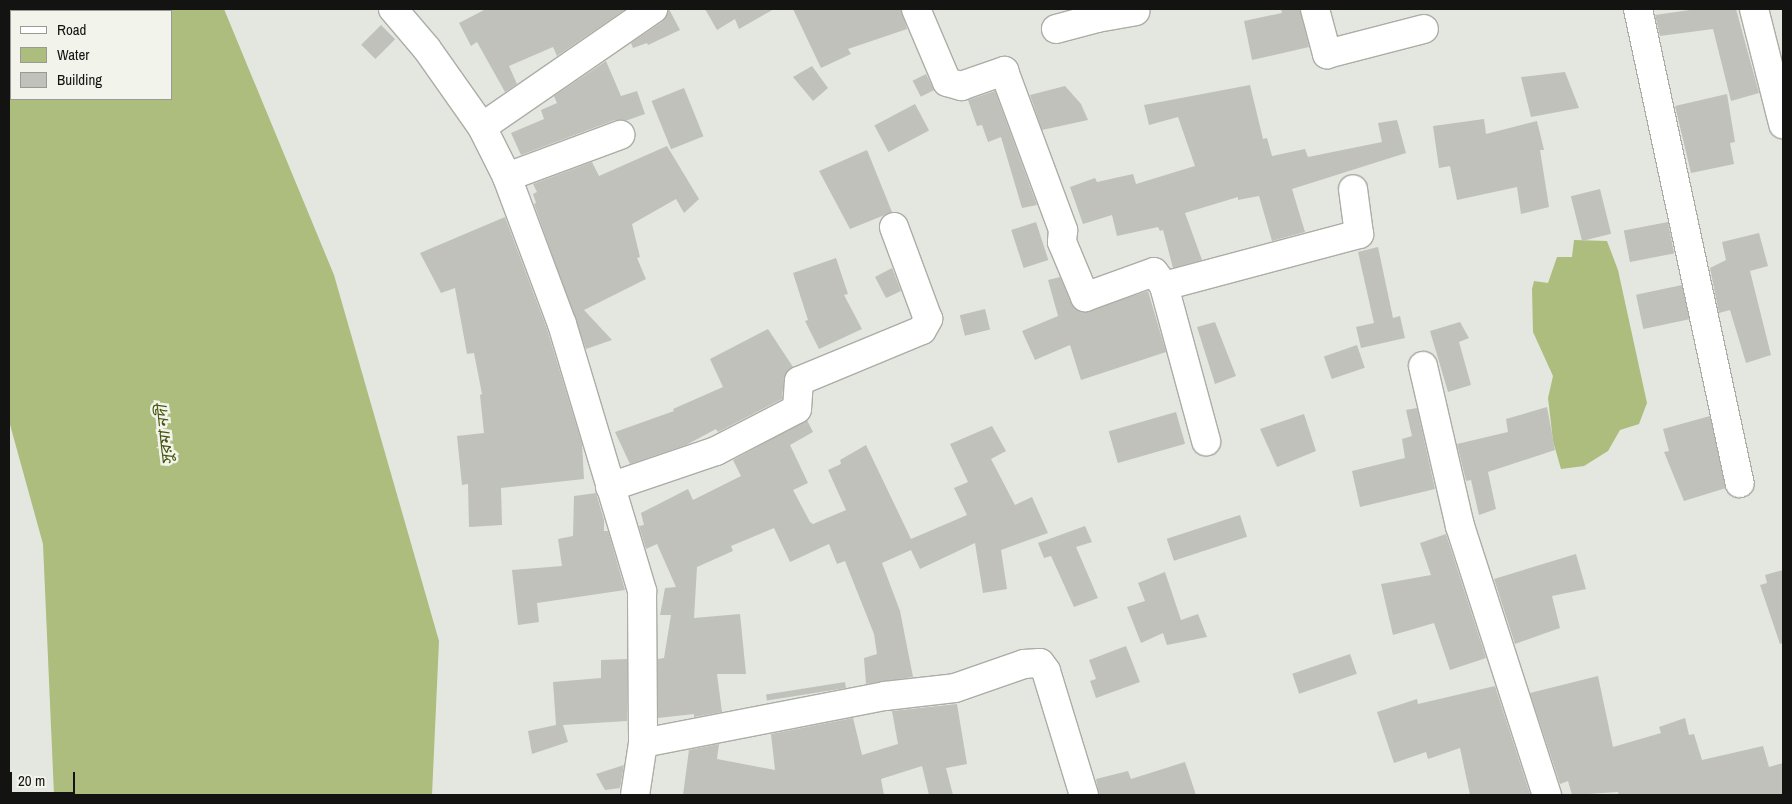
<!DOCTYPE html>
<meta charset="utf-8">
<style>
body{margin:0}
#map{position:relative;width:1792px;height:804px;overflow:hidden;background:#e4e7df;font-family:"Archivo Narrow","Noto Sans Bengali",sans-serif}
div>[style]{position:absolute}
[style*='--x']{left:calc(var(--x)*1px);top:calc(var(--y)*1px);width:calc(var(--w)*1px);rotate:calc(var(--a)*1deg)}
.water>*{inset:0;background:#acbd7d}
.building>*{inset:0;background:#bfc1ba;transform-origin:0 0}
.roads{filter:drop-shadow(1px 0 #abada6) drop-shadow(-1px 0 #abada6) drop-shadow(0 1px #abada6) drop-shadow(0 -1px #abada6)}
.minor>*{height:28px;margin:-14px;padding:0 14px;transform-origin:14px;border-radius:14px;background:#fff}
span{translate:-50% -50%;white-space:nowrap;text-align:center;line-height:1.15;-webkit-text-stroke:5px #f2f4ec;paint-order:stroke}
.water-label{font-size:16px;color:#46550c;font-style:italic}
.frame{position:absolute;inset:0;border:10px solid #131411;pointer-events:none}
.legend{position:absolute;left:10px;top:10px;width:162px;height:90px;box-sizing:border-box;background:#f2f4ec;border:1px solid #999a94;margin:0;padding:6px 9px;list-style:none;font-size:15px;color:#131411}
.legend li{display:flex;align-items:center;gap:10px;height:25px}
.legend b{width:25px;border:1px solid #999a94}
.scale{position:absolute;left:10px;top:772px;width:65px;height:22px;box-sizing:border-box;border:2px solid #131411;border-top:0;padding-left:6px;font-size:15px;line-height:18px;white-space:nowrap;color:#131411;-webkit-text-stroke:4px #f2f4ec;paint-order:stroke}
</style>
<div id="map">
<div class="water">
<i style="clip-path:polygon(evenodd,9px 9px,224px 9px,334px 275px,439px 641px,432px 795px,54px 795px,43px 544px,9px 421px,9px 9px,11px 11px,171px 11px,171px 99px,11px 99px,11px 11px)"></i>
<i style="clip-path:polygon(1574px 240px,1607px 241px,1618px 270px,1647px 403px,1639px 424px,1620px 430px,1608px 451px,1584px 466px,1561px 469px,1553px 441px,1548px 398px,1553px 376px,1533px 332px,1532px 289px,1534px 281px,1548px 283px,1557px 257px,1572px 257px)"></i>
</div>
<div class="building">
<i style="clip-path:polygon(486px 9px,626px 9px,557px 56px,553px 47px,509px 66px,517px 84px,505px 92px,477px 42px,471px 46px,459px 23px)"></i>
<i style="clip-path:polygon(669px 9px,680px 30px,648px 45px,647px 43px,633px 48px,631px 43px,662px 22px)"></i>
<i style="clip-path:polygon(705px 9px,774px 9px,739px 29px,735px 19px,717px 30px)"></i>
<i style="clip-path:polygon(793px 9px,901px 9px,907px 29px,848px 49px,851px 54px,821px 68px)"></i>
<i style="clip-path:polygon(1281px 9px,1300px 9px,1309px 47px,1252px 60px,1244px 21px,1282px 13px)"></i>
<i style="clip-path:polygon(1697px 9px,1736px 9px,1759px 93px,1731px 101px,1713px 29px,1660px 36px,1655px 15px)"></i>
<i style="left:381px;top:25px;width:20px;height:28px;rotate:45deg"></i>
<i style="clip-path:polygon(606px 61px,621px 96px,637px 91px,645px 114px,625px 121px,615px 120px,521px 155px,511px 133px,544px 119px,541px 110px,557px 103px,554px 96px)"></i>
<i style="clip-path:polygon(812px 66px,828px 88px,813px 101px,793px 77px)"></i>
<i style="clip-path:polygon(1565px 72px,1579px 108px,1531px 117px,1521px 77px)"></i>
<i style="left:926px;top:74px;width:18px;height:15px;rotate:63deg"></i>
<i style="clip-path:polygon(1250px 85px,1263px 139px,1267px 138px,1272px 156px,1305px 149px,1308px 157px,1382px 142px,1378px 123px,1397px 120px,1406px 153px,1292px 189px,1305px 232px,1272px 241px,1259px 196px,1238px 200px,1238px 197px,1185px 213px,1202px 260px,1173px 268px,1163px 230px,1160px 231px,1158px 227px,1117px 236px,1112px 215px,1083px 224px,1070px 187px,1095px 178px,1097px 182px,1133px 174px,1136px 184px,1195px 166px,1178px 117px,1149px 125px,1144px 105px)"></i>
<i style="clip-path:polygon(1065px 86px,1081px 104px,1088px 120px,1042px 130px,1030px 95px)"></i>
<i style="left:684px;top:88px;width:52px;height:35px;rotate:68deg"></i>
<i style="clip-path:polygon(995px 91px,1037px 205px,1022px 208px,1001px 137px,988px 142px,982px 125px,977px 126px,968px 100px)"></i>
<i style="clip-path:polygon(1727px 94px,1735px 142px,1730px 143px,1734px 164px,1691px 173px,1675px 106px)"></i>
<i style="left:915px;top:104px;width:30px;height:46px;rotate:62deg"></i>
<i style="clip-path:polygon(1484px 119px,1486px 134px,1537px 121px,1544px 150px,1540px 150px,1549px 207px,1521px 214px,1517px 187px,1457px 200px,1450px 166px,1439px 168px,1433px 126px)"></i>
<i style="clip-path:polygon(667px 146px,699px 199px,684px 213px,676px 199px,632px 224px,640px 257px,637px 258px,646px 279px,584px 310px,612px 340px,586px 349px,534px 204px,536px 203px,533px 194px,537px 192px,533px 184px,592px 162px,599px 176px)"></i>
<i style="clip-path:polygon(867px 150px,892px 212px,850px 229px,819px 171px)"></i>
<i style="left:1600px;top:189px;width:46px;height:30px;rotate:76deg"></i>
<i style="clip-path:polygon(505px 217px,547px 329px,582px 444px,584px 479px,501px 488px,502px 525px,469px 527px,468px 484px,462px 485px,457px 436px,484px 433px,480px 395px,482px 394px,474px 353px,467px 354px,455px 288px,441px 293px,420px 253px)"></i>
<i style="left:1036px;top:222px;width:40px;height:26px;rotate:72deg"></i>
<i style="left:1668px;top:222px;width:32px;height:45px;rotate:79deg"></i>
<i style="clip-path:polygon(1759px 233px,1768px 266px,1750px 271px,1771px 355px,1746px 363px,1730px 310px,1719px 313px,1710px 268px,1726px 260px,1722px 242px)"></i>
<i style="clip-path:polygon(1378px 247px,1393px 318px,1400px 316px,1405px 338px,1361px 348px,1356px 327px,1374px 323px,1358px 252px)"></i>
<i style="clip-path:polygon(836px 258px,848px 294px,844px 295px,862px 329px,819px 349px,805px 321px,808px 320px,793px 273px)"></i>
<i style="clip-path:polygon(892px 268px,901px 291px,886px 298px,875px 277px)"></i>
<i style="clip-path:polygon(1060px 277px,1071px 303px,1083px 312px,1148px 291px,1166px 352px,1081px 380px,1070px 345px,1035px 360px,1022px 331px,1058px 316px,1048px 280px)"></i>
<i style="left:1682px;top:285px;width:35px;height:47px;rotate:78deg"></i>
<i style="left:985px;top:309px;width:21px;height:26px;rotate:76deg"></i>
<i style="clip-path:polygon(1215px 322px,1236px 376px,1215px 384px,1197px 327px)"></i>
<i style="clip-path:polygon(1460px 322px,1469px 338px,1459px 342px,1471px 385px,1448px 392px,1430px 331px)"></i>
<i style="clip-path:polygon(768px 329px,793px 367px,784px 379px,782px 399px,718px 432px,716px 429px,686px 445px,630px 464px,615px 432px,674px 411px,673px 409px,723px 387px,710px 359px)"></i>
<i style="left:1357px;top:345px;width:24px;height:35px;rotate:71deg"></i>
<i style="clip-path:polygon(1547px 407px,1555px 450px,1488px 472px,1496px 509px,1479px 515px,1471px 480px,1466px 481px,1457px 444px,1508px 432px,1506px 419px)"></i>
<i style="clip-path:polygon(1417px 408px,1435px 489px,1360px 507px,1352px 471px,1405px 458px,1402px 439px,1412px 436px,1406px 410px)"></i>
<i style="left:1176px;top:412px;width:33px;height:70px;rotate:74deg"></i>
<i style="clip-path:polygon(1304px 414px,1316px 451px,1277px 467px,1260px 429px)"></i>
<i style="clip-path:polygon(1710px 416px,1726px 488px,1684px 501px,1664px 452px,1669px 451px,1663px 429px)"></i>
<i style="clip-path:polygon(807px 420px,813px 432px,790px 445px,808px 483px,793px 490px,810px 522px,813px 524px,846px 510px,828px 470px,841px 464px,840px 460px,866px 445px,911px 539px,967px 515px,954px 488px,968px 482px,950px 444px,992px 426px,1006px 451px,991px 459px,1015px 505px,1032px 497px,1048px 533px,1001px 550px,1007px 589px,983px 593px,975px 543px,920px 569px,911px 550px,882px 563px,900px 611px,913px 677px,866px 684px,864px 658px,877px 654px,874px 634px,845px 561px,837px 564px,829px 544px,790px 562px,774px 528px,731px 546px,733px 551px,697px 567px,694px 618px,740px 614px,746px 674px,717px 674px,722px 712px,694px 717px,694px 714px,658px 718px,658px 659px,664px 658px,671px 615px,660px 615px,665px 588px,676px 587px,657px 544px,646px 549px,639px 526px,644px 525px,641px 513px,688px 489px,693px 500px,741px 476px,733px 460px)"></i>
<i style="clip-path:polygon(596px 493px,604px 520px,604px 531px,608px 531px,625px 590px,537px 603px,539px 622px,518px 625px,512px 570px,562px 566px,558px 539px,573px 536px,574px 496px)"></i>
<i style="left:1240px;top:515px;width:23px;height:77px;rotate:72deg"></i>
<i style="clip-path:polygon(1085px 526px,1092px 542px,1076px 547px,1098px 598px,1074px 607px,1051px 556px,1044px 558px,1038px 543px)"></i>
<i style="clip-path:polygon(1446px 534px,1486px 658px,1450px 670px,1434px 623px,1393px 635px,1381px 584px,1431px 575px,1420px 543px)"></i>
<i style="clip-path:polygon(1576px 554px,1586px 589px,1552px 596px,1560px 628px,1515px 644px,1494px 579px)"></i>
<i style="clip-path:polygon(1783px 570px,1783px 643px,1780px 644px,1760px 585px,1767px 583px,1765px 575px)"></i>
<i style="clip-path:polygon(1165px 572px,1181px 620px,1198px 614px,1207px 637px,1167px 645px,1163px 633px,1141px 643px,1127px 607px,1145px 601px,1138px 583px)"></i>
<i style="clip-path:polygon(1126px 646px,1140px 682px,1096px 698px,1090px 681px,1096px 679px,1089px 660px)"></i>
<i style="left:1350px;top:654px;width:21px;height:61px;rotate:71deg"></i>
<i style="clip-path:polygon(627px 659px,627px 721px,563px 725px,568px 742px,532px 754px,528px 731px,556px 725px,553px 682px,601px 678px,601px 660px)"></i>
<i style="clip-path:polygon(1598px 676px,1613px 747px,1661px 733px,1659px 727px,1685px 718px,1689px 735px,1694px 734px,1702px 760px,1763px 746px,1769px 767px,1783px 763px,1783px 795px,1619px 795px,1618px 792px,1572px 795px,1568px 781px,1560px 784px,1530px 693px)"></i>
<i style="left:845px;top:682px;width:6px;height:80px;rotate:81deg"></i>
<i style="clip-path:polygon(1495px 686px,1530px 794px,1470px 795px,1460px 748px,1428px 759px,1426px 752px,1394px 763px,1377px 712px,1417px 699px,1418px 704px)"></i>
<i style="clip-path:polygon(957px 704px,967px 764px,946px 768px,953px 795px,929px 795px,922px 766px,881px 779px,884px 795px,683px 795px,689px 750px,719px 744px,717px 759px,775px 770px,771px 734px,853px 718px,862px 755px,898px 744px,892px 711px)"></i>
<i style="clip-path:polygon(1185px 762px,1196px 795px,1099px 795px,1096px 779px,1128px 771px,1131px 779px)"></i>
<i style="clip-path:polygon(624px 765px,620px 788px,605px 790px,596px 774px)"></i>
</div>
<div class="roads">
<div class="minor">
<i style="--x:393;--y:9;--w:52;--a:49.6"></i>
<i style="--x:427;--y:49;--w:95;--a:54.8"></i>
<i style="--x:482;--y:127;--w:56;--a:63.4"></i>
<i style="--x:507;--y:177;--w:157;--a:69.5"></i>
<i style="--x:562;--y:324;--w:279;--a:73.3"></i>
<i style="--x:642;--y:591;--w:152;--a:89.6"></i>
<i style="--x:643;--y:743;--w:53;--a:98.7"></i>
<i style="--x:916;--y:9;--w:79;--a:67"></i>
<i style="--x:947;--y:82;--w:15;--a:16"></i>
<i style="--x:961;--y:86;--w:46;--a:-19.2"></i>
<i style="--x:1004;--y:71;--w:170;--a:69.6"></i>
<i style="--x:1063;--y:230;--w:12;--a:95"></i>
<i style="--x:1062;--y:242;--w:60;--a:67.3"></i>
<i style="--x:1085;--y:297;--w:73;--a:-19.9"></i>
<i style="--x:1154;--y:272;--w:17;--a:54"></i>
<i style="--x:1164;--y:286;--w:202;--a:-14.9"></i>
<i style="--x:1359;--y:234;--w:45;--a:-97.6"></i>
<i style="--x:1095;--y:9;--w:9;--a:77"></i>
<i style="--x:1097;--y:18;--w:39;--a:-10"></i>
<i style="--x:1315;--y:9;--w:47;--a:75.1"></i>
<i style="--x:1327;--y:54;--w:100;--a:-14.5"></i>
<i style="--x:1638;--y:9;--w:485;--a:77.9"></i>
<i style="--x:1754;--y:9;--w:119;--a:75.8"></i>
<i style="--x:1056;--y:29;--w:42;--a:-15"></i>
<i style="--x:482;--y:127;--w:208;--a:-34.6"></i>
<i style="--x:507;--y:177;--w:121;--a:-20.4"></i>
<i style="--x:1164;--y:286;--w:161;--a:74.8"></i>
<i style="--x:1423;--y:366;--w:164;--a:77"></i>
<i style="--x:1460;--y:526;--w:283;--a:72.1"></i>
<i style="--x:610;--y:487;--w:112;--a:-18.8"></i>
<i style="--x:716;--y:451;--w:91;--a:-27.4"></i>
<i style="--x:797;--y:409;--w:28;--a:-86"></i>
<i style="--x:799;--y:381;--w:133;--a:-22.5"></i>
<i style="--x:922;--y:330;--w:13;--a:-61"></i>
<i style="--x:928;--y:319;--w:98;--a:-110.3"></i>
<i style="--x:643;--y:743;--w:247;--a:-11"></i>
<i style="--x:885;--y:696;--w:70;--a:-6.5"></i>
<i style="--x:955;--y:688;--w:73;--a:-19.2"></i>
<i style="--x:1024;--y:664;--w:16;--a:-4"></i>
<i style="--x:1040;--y:663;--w:10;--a:53"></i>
<i style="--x:1046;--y:671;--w:130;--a:73"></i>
</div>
</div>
<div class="water-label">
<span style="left:164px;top:435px;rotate:-96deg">সুরমা নদী</span>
</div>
<div class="frame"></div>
<ul class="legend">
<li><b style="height:6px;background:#fff"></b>Road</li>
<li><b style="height:14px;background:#acbd7d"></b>Water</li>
<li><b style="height:14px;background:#bfc1ba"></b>Building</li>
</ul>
<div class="scale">20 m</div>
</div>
